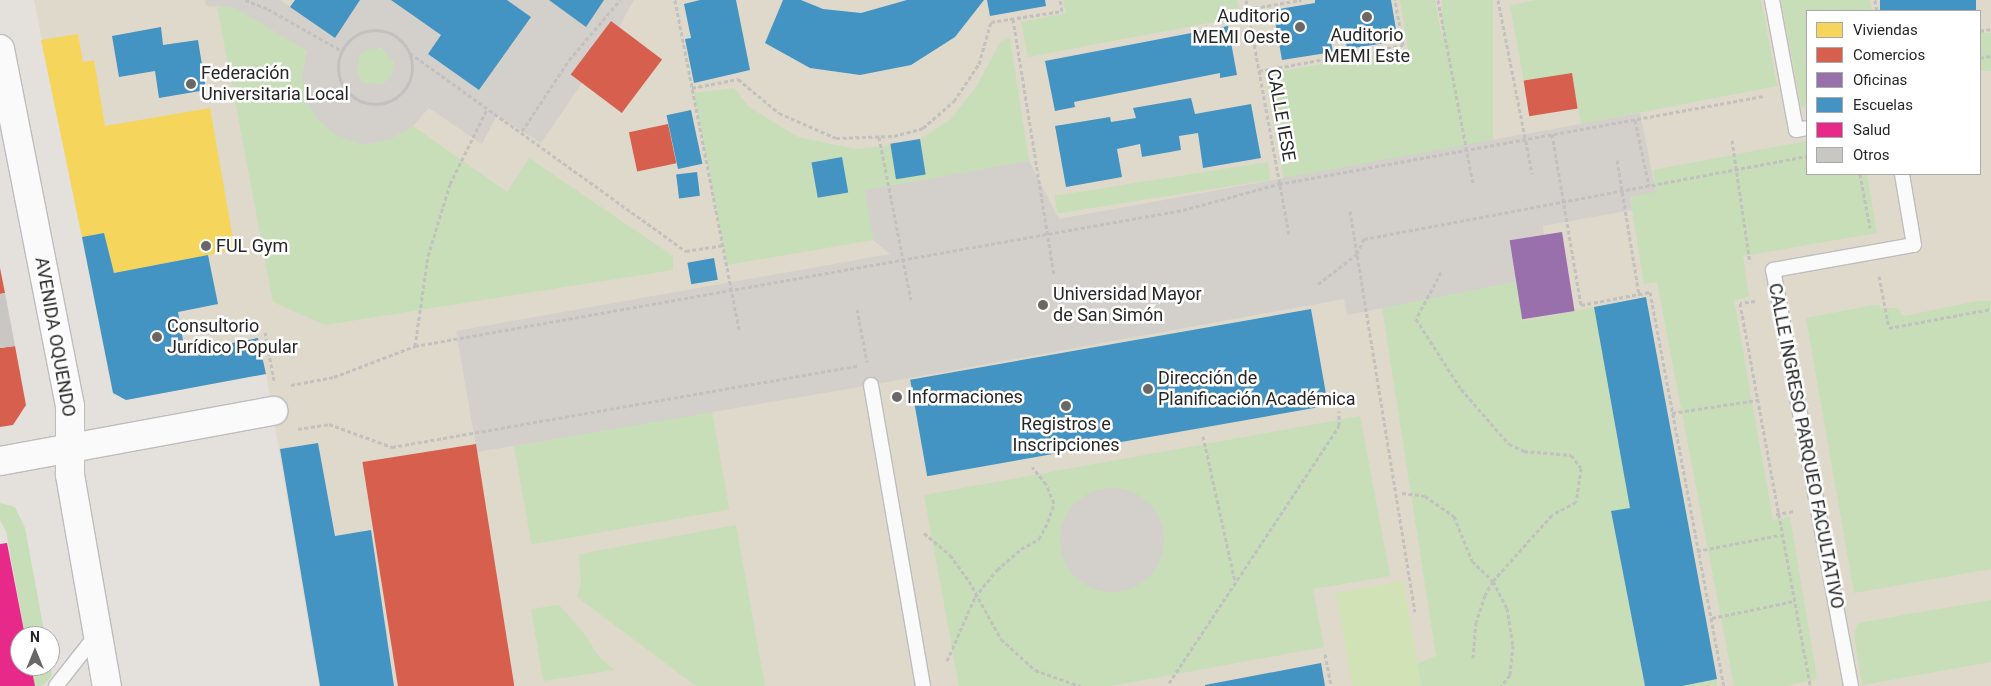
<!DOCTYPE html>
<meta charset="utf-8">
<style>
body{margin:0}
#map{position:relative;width:1991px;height:686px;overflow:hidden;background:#e4e1dc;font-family:Roboto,sans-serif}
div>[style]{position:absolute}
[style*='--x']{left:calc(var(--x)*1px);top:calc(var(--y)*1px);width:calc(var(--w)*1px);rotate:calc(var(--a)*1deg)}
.education>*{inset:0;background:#dfd9cb}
.green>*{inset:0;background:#c7deb8;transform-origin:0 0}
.round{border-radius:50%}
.pitch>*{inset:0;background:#d1e2b6;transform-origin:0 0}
.plaza>*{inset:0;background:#d3cfcb}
.homes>*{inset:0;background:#f6d55c}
.shops>*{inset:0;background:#d6604d;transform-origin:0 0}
.offices>*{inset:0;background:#9970ab;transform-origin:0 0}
.schools>*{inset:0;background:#4393c3;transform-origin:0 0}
.health>*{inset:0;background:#e7298a}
.building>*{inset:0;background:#c9c7c3}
.path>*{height:3px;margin-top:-1.5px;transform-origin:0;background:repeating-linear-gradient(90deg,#c2c1c0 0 4px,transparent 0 6.5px)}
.path>.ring{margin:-1.5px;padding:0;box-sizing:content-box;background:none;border:3px solid #c2c1c0;border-radius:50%}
.roads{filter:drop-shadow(1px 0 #bebdbe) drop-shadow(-1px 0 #bebdbe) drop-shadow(0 1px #bebdbe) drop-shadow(0 -1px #bebdbe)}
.lane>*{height:14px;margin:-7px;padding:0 7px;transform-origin:7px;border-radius:7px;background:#fbfafa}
.street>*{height:28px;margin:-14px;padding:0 14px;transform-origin:14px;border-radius:14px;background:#fbfafa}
.secondary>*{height:28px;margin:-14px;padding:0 14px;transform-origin:14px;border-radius:14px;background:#fbfafa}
.dots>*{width:14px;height:14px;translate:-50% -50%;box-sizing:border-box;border:2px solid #fff;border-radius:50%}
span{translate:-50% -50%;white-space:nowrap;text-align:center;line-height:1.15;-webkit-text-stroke:5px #fff;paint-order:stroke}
.poi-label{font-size:18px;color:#272727}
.right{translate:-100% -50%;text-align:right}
.left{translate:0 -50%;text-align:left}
.street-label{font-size:18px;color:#272727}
.legend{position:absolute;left:1806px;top:10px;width:175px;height:165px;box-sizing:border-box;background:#fff;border:1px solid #a9a9a9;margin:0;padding:6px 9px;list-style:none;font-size:15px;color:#272727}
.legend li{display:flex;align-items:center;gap:10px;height:25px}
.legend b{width:25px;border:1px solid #a9a9a9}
.north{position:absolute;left:10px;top:626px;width:50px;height:50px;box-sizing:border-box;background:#fff;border:1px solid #a9a9a9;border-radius:50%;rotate:0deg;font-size:14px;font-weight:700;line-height:20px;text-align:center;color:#272727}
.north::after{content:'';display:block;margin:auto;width:18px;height:22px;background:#696866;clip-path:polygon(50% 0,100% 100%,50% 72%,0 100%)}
</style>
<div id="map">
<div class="education">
<i style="clip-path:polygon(evenodd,34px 0,1991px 0,1991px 686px,319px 686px,266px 374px,126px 400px,113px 393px,34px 0,1807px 11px,1980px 11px,1980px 174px,1807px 174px,1807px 11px)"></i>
</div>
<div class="green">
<i style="clip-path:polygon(1063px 0,1237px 0,1240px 17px,1028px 57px,1021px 22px,1066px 13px)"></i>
<i style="clip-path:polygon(1400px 0,1435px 0,1462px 146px,1284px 179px,1265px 74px,1408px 49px)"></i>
<i style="left:1442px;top:0;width:51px;height:148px"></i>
<i style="clip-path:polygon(1536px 0,1761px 0,1777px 86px,1581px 124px,1572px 73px,1524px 82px,1510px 5px)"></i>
<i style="clip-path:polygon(1781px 0,1870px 0,1872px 11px,1807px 11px,1807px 106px,1801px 107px)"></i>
<i style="clip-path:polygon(217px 6px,234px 6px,307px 51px,302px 74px,336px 135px,362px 145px,389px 140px,413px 126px,507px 192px,529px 158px,673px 256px,673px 270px,325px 325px,273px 302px)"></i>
<i style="left:1991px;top:33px;width:38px;height:11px;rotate:90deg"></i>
<i style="clip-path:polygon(1010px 38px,1029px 161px,866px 190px,873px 240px,727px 265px,694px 93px,734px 88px,749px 107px,798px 137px,856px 149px,891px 145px,920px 139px,950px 120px,976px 87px,1001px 41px)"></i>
<i class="round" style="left:356px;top:48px;width:38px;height:38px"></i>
<i style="clip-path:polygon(1807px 141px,1807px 174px,1867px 174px,1877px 233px,1743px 256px,1749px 297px,1734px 300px,1773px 520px,1790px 517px,1817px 679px,1785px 686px,1734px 686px,1657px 282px,1644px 284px,1630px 197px,1656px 192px,1653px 170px)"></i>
<i style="left:1268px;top:162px;width:18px;height:216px;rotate:81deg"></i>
<i style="clip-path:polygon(1519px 281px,1524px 321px,1594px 307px,1630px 508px,1611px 512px,1645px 686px,1421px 686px,1416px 664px,1436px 656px,1382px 307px)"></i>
<i style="clip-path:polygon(1977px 301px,1991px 301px,1991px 569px,1854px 593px,1806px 318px,1879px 304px,1880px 308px,1897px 308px,1904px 316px)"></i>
<i style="left:712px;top:411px;width:100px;height:201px;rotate:80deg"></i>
<i style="clip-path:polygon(1360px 416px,1390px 576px,1313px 589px,1324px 647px,1111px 686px,959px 686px,924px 495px)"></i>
<i style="clip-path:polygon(0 503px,15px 507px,25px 528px,45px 636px,25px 636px,6px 531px,0 520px)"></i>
<i style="clip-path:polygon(736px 525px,765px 686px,696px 686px,577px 597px,581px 583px,579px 554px)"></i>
<i style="clip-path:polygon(1991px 600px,1991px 662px,1862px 685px,1854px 634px,1858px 623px)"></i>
<i style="clip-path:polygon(559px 605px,584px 633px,597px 654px,614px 670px,543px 681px,531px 609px)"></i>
<i style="clip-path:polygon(31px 666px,50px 666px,52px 675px,43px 686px,35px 686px)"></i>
<i style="clip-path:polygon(1717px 679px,1717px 686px,1682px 686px)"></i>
</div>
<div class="pitch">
<i style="left:1403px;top:581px;width:107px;height:68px;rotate:80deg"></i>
</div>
<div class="plaza">
<i style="clip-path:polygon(evenodd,205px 0,280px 0,335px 38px,360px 0,391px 0,441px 35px,428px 54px,479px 90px,531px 17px,507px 0,634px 0,619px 27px,611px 21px,573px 76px,582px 83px,541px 143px,497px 115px,482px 144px,429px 108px,413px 126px,389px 140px,362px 145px,336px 135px,317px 119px,305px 97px,302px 74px,307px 51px,234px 7px,206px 6px,205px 0,381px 48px,394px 62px,392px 75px,383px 84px,364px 83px,357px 73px,359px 56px,368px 49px,381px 48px)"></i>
<i style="clip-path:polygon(1640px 113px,1656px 192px,1630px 197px,1632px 210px,1543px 226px,1544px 236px,1519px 281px,1347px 315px,1344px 299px,871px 385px,477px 452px,456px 331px,890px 254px,873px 240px,865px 190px,1029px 161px,1059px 219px)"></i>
<i class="round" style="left:1060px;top:488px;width:104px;height:104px"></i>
</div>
<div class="homes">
<i style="clip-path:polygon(78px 34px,83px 62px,94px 60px,105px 126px,210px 108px,235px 250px,114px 273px,104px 233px,82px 237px,41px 40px)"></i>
</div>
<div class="shops">
<i style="left:611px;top:21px;width:64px;height:67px;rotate:37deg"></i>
<i style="left:1572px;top:73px;width:36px;height:49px;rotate:81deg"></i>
<i style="left:668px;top:124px;width:40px;height:40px;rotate:78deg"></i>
<i style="clip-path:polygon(0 268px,5px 293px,0 294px)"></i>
<i style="clip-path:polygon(15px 346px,26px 405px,13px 425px,0 427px,0 348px)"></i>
<i style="left:476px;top:444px;width:245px;height:115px;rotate:81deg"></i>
</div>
<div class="offices">
<i style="left:1562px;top:232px;width:80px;height:53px;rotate:81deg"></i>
</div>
<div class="schools">
<i style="clip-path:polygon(295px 0,360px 0,335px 38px,290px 7px)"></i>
<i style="clip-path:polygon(391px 0,507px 0,531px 17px,479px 90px,428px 54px,441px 35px)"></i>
<i style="clip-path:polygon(549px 0,604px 0,586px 27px)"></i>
<i style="clip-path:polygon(700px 0,736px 0,750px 70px,694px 83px,685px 39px,691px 38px,684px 4px)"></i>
<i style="clip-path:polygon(783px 0,801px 0,823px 9px,861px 13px,907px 0,984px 0,955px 37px,911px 65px,860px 75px,810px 68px,765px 43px)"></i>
<i style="clip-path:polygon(987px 0,1045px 0,1046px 6px,990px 16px)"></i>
<i style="clip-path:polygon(1315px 0,1391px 0,1398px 41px,1347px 49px,1345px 36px,1330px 38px,1333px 52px,1282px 60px,1273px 10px,1315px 3px)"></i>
<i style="left:1880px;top:0;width:96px;height:11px"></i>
<i style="clip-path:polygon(1228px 26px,1237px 75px,1220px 78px,1220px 73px,1074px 102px,1075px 107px,1055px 111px,1045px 61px)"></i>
<i style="clip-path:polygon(161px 27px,163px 45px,198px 40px,206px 90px,159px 98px,155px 71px,119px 77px,112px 36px)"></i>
<i style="clip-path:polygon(1191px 98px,1195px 114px,1251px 104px,1261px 158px,1203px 168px,1198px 133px,1179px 136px,1181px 150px,1142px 157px,1140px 144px,1117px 149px,1122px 177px,1066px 187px,1055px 126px,1110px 117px,1111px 122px,1136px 118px,1133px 108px)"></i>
<i style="left:691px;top:110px;width:55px;height:25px;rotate:78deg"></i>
<i style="left:920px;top:139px;width:36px;height:30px;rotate:81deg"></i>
<i style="left:842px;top:157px;width:36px;height:31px;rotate:80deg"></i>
<i style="left:697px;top:172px;width:24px;height:21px;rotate:83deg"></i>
<i style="clip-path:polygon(104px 233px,114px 273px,208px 255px,218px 304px,178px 312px,185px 352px,258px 338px,266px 374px,126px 400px,113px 393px,82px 237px)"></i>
<i style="left:714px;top:258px;width:22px;height:27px;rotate:80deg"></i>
<i style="clip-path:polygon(1646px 297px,1717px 679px,1682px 686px,1645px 686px,1611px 511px,1630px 508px,1594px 307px)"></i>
<i style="left:1311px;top:309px;width:98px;height:407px;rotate:80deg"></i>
<i style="clip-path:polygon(318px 443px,335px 536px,371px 530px,394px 686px,320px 686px,280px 449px)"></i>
<i style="clip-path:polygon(1321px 663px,1325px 686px,1205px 686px,1205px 685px)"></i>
</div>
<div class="health">
<i style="clip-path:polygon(7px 543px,25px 636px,20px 636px,20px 666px,31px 666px,35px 686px,0 686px,0 544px)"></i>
</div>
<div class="building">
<i style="clip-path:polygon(5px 293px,15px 346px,0 348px,0 294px)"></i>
</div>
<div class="path">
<i style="--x:245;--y:0;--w:25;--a:21"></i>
<i style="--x:268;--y:9;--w:85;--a:29.6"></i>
<i style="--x:675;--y:0;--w:336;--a:79"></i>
<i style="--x:1246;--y:0;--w:239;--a:79.6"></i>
<i style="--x:1438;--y:0;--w:187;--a:79.2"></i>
<i style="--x:1498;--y:0;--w:177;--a:78.9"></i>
<i style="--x:1875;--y:0;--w:11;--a:80"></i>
<i style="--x:1248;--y:9;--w:54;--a:-9.6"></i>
<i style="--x:1013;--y:19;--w:259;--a:80.9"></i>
<i class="ring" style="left:338px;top:30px;width:71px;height:71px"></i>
<i style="--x:1980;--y:31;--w:11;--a:-10"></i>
<i style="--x:410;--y:53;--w:340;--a:35.7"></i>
<i style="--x:686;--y:251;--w:37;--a:-9"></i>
<i style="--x:1980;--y:58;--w:11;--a:-10"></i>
<i style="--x:1259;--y:71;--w:146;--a:-10.2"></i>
<i style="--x:1403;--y:45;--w:46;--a:-100.1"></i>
<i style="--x:692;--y:88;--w:47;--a:-11.1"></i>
<i style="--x:738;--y:79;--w:53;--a:39.7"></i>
<i style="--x:779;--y:113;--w:62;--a:23.7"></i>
<i style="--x:836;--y:138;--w:58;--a:-2"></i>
<i style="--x:894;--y:136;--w:30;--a:-15"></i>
<i style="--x:923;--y:128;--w:41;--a:-41.1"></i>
<i style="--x:954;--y:101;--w:45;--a:-56"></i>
<i style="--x:979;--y:64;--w:44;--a:-74.1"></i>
<i style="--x:991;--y:22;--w:72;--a:-8.8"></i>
<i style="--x:1062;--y:11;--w:11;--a:-100"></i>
<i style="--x:1635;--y:120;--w:67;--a:78"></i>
<i style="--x:522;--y:131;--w:85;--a:-56.5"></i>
<i style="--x:569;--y:60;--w:79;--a:-49.6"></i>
<i style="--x:1552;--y:134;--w:173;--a:80.4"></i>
<i style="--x:1581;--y:305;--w:70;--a:-10.7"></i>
<i style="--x:1650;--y:292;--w:401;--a:79.4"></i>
<i style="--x:879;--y:137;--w:166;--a:78.9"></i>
<i style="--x:1732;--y:140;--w:124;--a:81.7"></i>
<i style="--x:1617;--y:160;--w:137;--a:80.7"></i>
<i style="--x:1860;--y:174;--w:55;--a:79.5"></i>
<i style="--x:1350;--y:211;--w:406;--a:80.8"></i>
<i style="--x:1441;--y:272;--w:53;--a:118"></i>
<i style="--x:1416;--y:319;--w:83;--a:57.3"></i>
<i style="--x:1461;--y:389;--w:73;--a:48.9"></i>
<i style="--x:1509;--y:444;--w:17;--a:25"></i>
<i style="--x:1524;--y:451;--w:47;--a:4.9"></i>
<i style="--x:1571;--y:455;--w:16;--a:52"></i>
<i style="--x:1581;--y:468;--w:34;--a:98"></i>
<i style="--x:1576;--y:502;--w:27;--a:152"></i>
<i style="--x:1552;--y:515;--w:89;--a:131.8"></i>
<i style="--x:1493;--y:581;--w:16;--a:120"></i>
<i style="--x:1485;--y:595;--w:28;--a:108"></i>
<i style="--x:1476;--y:622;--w:36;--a:95"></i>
<i style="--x:1879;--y:276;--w:53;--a:79.1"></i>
<i style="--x:1889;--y:328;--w:104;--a:-10.6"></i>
<i style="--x:1318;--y:284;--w:49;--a:-37.6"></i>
<i style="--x:1357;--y:254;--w:17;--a:-65"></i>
<i style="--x:1364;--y:239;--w:451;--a:-10.6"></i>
<i style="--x:1755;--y:301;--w:15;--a:172"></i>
<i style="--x:1740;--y:303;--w:389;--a:79.6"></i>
<i style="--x:857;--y:309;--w:54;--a:79.3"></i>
<i style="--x:265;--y:332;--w:49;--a:79.4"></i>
<i style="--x:415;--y:346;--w:91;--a:-81.8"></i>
<i style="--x:428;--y:256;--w:75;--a:-73"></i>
<i style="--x:450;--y:184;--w:84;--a:-63.7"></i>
<i style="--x:291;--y:385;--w:44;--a:-10.5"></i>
<i style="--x:334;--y:377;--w:87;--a:-20.9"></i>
<i style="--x:415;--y:346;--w:780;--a:-10.04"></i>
<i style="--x:1183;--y:210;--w:99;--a:-15.2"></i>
<i style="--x:1279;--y:184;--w:494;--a:-10.3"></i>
<i style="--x:1672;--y:413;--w:86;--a:-8.7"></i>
<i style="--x:298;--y:429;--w:31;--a:-9"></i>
<i style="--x:329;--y:424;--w:67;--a:20.1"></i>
<i style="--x:392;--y:447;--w:472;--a:-9.9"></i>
<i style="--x:1203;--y:436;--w:148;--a:77.6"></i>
<i style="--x:1402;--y:493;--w:23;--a:7"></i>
<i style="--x:1425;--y:496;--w:35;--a:35"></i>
<i style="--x:1454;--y:516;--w:48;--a:68.2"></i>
<i style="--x:1472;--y:561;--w:29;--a:44"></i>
<i style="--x:1493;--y:581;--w:30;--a:63"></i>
<i style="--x:1507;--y:608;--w:37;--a:81"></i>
<i style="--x:1513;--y:645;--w:30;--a:96"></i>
<i style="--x:1510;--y:675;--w:14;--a:129"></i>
<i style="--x:1776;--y:514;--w:19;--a:-9"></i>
<i style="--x:924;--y:533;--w:34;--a:40"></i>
<i style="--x:950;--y:555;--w:32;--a:54"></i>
<i style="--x:969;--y:581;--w:66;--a:61.1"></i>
<i style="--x:1001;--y:639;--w:46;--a:42.4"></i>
<i style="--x:1035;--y:670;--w:48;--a:19.6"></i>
<i style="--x:1697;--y:551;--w:85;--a:-10.9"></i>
<i style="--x:1712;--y:618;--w:84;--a:-11.7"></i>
<i style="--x:1325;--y:654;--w:33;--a:79"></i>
<i style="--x:947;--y:661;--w:70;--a:-66.4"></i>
<i style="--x:975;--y:597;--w:35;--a:-51"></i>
<i style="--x:997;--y:570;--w:32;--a:-41"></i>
<i style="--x:1021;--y:549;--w:21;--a:-29"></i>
<i style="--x:1039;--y:539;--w:19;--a:-62"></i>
<i style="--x:1048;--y:522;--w:20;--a:-72"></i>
<i style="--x:1054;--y:503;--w:21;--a:-113"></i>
<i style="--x:1046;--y:484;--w:22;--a:-129"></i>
<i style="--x:1169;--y:683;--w:308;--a:-56.5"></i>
<i style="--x:1339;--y:426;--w:15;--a:-90"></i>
</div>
<div class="roads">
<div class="lane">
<i style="--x:1772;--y:0;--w:132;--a:79.5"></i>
<i style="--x:1796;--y:130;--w:11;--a:-10"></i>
<i style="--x:871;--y:385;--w:305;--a:80.2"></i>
<i style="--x:56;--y:686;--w:66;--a:-51.7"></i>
<i style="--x:1851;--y:686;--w:423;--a:-100.6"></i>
<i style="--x:1773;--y:270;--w:143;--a:-10.1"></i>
<i style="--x:1914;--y:245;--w:72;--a:-99.6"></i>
</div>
<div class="street">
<i style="--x:0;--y:461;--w:278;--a:-10.4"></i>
</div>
<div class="secondary">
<i style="--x:0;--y:49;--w:364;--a:78.9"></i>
<i style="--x:70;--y:406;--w:69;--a:90"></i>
<i style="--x:70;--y:475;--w:214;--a:80.1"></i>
</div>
</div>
<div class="dots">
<i style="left:1367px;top:17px;background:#696866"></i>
<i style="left:1300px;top:27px;background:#696866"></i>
<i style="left:191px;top:84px;background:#696866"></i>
<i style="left:206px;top:246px;background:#696866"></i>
<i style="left:1043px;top:305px;background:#696866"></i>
<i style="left:157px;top:337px;background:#696866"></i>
<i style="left:1148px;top:389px;background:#696866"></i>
<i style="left:897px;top:397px;background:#696866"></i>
<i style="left:1066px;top:406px;background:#696866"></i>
</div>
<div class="poi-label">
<span class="right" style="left:1290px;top:27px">Auditorio<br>MEMI Oeste</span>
<span style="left:1367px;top:46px">Auditorio<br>MEMI Este</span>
<span class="left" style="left:201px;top:84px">Federación<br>Universitaria Local</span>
<span class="left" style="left:216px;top:246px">FUL Gym</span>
<span class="left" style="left:1053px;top:305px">Universidad Mayor<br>de San Simón</span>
<span class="left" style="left:167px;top:337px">Consultorio<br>Jurídico Popular</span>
<span class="left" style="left:1158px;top:389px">Dirección de<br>Planificación Académica</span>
<span class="left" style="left:907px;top:397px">Informaciones</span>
<span style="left:1066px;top:435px">Registros e<br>Inscripciones</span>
</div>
<div class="street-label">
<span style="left:1281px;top:115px;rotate:80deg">CALLE IESE</span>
<span style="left:55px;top:337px;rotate:80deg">AVENIDA OQUENDO</span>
<span style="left:1806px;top:446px;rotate:79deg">CALLE INGRESO PARQUEO FACULTATIVO</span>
</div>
<ul class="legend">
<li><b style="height:14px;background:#f6d55c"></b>Viviendas</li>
<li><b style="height:14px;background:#d6604d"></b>Comercios</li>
<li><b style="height:14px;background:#9970ab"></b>Oficinas</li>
<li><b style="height:14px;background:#4393c3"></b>Escuelas</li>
<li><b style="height:14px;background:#e7298a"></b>Salud</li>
<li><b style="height:14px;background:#c9c7c3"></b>Otros</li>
</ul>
<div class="north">N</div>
</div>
